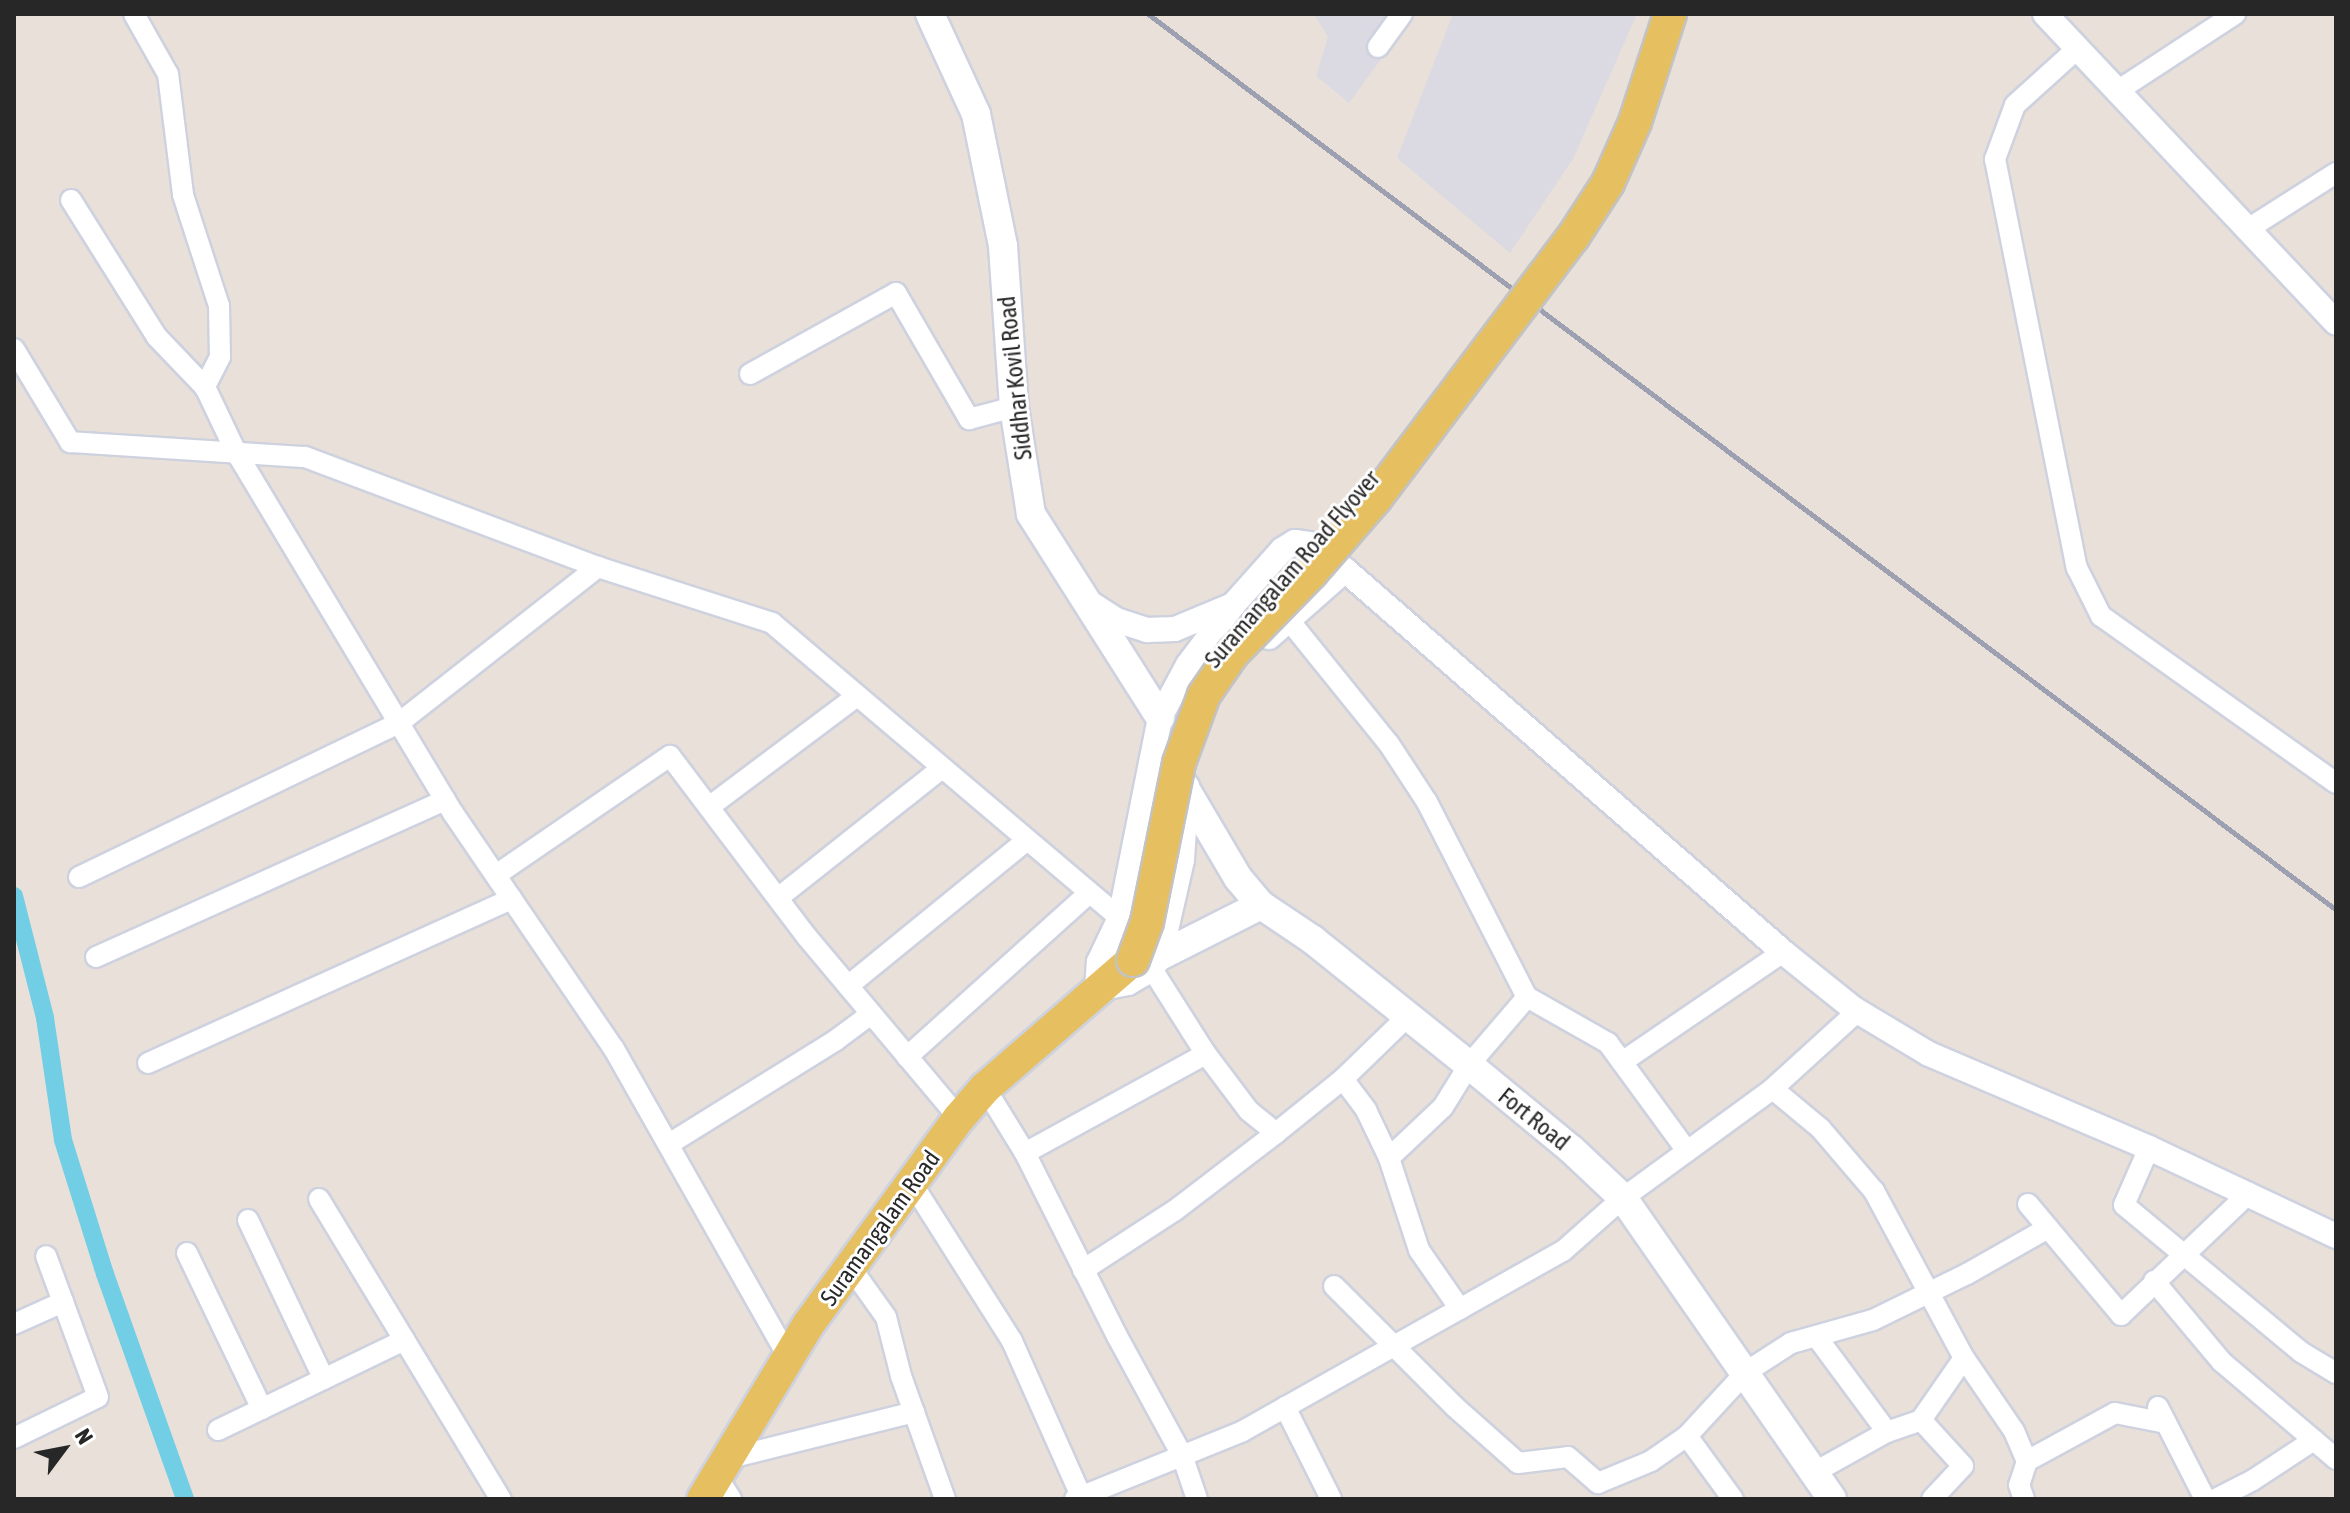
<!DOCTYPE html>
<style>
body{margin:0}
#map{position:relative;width:2350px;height:1513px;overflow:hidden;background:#e9e1d9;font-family:"Asap Condensed",sans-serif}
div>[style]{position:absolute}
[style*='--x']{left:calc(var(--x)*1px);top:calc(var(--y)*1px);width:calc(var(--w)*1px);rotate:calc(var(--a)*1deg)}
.industrial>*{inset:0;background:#dbd9e1}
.canal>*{height:18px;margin:-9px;padding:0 9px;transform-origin:9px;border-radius:9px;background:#71cee5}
.roads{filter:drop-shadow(2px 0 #ced2df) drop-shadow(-2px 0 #ced2df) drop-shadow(0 2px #ced2df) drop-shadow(0 -2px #ced2df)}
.minor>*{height:20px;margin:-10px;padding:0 10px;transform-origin:10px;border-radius:10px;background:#fff}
.tertiary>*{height:24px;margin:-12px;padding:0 12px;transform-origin:12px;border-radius:12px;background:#fff}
.secondary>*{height:28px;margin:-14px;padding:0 14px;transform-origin:14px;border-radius:14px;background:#fff}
.primary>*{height:32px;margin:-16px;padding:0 16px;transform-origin:16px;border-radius:16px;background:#e6bf60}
.rail>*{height:5px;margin:-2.5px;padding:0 2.5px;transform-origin:2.5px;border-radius:2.5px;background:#9ca0b0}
.bridges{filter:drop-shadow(2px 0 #c3c3c3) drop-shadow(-2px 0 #c3c3c3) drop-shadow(0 2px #c3c3c3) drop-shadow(0 -2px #c3c3c3)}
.primary-bridge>*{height:32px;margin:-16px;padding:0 16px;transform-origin:16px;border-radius:16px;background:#e6bf60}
span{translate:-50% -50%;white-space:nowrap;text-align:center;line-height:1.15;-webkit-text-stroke:6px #fff;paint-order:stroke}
.street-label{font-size:24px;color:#272727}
.frame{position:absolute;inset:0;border:16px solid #272727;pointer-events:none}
.north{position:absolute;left:24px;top:1409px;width:80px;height:80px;-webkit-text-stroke:6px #fff;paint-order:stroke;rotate:58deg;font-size:22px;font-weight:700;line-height:32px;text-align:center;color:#272727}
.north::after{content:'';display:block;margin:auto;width:28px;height:36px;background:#272727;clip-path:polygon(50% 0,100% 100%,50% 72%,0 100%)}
</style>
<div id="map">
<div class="industrial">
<i style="clip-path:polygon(1314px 14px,1414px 14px,1349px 103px,1316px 76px,1328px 37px)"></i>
<i style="clip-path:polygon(1453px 14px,1637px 14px,1573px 159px,1510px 253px,1397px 158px)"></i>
</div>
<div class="canal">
<i style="--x:14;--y:896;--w:126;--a:75.7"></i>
<i style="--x:45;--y:1018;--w:123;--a:81.6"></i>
<i style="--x:63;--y:1140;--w:140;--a:72.6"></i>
<i style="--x:105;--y:1274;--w:239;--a:70.4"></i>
</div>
<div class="roads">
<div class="minor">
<i style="--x:134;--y:14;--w:69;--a:60.5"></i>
<i style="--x:168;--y:74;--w:122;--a:82.9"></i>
<i style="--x:183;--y:195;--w:117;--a:72"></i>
<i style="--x:219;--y:306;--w:51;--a:88.9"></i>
<i style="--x:220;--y:357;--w:34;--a:117"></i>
<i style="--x:1378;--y:47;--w:41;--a:-54"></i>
<i style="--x:2078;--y:48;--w:85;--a:137.9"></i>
<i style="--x:2015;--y:105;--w:58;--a:110.3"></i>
<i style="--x:1995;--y:159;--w:417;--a:78.7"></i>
<i style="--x:2077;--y:568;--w:54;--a:63.4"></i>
<i style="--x:2101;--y:616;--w:288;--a:35.4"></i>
<i style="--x:2119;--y:90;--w:139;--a:-33.2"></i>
<i style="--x:71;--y:200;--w:162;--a:57.9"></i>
<i style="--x:157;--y:337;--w:69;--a:46.2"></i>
<i style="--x:205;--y:387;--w:72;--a:64.5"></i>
<i style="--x:236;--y:452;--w:421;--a:59"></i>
<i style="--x:453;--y:813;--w:286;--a:55.7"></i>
<i style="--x:614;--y:1049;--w:355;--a:60.5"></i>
<i style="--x:2248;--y:229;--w:104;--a:-32.5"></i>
<i style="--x:14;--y:349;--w:109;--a:58.9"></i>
<i style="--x:70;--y:442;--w:235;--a:3.7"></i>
<i style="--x:305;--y:457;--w:313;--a:20.6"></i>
<i style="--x:598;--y:567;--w:183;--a:17.8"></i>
<i style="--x:772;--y:623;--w:456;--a:40.3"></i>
<i style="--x:750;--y:374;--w:167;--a:-29"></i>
<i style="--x:896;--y:293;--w:146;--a:59.9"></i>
<i style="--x:969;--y:419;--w:47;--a:-14.9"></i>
<i style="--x:1288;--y:619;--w:161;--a:51.1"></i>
<i style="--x:1389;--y:744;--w:69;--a:56.8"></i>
<i style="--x:1427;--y:802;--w:219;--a:62.9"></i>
<i style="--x:1527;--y:997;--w:93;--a:29.6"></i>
<i style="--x:1608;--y:1043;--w:134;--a:53.8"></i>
<i style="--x:709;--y:807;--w:185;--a:-36.9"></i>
<i style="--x:496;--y:875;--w:211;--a:-34.4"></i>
<i style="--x:670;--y:756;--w:227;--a:52.9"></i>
<i style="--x:807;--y:937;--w:236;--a:50"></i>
<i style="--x:79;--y:877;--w:355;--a:-25.7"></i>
<i style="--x:399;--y:723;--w:253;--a:-38.1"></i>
<i style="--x:778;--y:898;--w:209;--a:-38.4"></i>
<i style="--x:96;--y:957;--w:383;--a:-24.2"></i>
<i style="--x:1152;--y:969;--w:101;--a:57.6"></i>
<i style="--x:1206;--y:1054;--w:71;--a:53"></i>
<i style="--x:1249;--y:1111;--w:35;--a:39"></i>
<i style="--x:1276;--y:1133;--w:86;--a:-38.9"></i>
<i style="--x:1343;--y:1079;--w:91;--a:-44.1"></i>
<i style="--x:848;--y:986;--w:230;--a:-39.2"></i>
<i style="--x:907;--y:1057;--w:244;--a:-42"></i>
<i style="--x:1622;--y:1062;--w:195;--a:-34.3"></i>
<i style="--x:148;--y:1063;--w:399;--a:-24.3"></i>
<i style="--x:1343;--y:1079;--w:39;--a:53"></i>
<i style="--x:1366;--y:1110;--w:53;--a:64.4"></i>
<i style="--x:1389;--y:1158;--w:97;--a:71.9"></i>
<i style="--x:1419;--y:1250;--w:72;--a:55.2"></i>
<i style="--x:985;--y:1088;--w:76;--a:58.4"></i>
<i style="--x:1025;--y:1153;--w:205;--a:63.3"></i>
<i style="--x:1117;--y:1336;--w:136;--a:61.4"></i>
<i style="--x:1182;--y:1455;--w:46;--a:71.2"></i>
<i style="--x:1773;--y:1089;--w:62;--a:39.8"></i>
<i style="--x:1821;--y:1129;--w:82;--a:49.5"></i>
<i style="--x:1874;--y:1191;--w:190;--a:61.7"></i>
<i style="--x:1964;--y:1358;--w:88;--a:55.6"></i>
<i style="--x:2014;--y:1431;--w:33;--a:67"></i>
<i style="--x:2027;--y:1461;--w:25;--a:108"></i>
<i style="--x:2019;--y:1485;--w:15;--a:70"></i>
<i style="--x:669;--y:1144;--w:197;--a:-31.9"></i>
<i style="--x:836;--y:1040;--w:44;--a:-36.6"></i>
<i style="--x:2149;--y:1148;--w:62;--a:113.7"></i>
<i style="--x:2124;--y:1205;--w:230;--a:39.7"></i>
<i style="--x:2301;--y:1352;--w:41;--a:31"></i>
<i style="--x:1025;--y:1153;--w:206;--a:-28.7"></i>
<i style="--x:1389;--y:1158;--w:74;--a:-43.4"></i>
<i style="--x:1443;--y:1107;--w:49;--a:-58.2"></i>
<i style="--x:1469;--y:1065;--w:89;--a:-49.5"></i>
<i style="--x:913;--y:1185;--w:185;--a:57.6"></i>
<i style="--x:1012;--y:1341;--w:170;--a:66"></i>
<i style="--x:319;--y:1199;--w:351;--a:58.8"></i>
<i style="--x:2028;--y:1204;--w:145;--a:50"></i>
<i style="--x:2121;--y:1315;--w:177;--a:-43.6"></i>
<i style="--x:248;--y:1220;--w:176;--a:64.5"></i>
<i style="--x:187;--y:1253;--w:173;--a:64.3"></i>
<i style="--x:851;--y:1268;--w:60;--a:54.5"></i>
<i style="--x:886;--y:1317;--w:61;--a:75.7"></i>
<i style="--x:901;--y:1376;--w:131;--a:70.3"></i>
<i style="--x:1083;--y:1270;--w:108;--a:-33"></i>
<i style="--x:1174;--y:1211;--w:128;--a:-37.4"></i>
<i style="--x:2154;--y:1281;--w:106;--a:50"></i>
<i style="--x:2222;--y:1362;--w:150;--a:40.4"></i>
<i style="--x:1334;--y:1286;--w:171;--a:45"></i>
<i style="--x:1455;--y:1407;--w:84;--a:41.6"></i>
<i style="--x:1518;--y:1463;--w:50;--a:-6.8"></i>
<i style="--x:1568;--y:1457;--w:40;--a:41"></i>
<i style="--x:1598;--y:1483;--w:57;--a:-22.5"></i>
<i style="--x:1651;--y:1461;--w:44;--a:-34.8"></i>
<i style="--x:1687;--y:1436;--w:78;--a:53.9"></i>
<i style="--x:14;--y:1324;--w:54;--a:-24.2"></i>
<i style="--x:1816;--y:1336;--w:119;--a:53.5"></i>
<i style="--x:1285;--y:1407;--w:103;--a:63.4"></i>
<i style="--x:2158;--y:1407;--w:103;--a:62.9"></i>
<i style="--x:1921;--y:1420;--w:62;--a:47.6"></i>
<i style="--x:1963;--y:1466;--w:45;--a:133.2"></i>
<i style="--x:218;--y:1430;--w:207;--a:-25.8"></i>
<i style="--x:1687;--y:1436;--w:87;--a:-47.3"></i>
<i style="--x:1746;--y:1372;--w:54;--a:-32.8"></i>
<i style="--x:1791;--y:1343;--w:85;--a:-15.7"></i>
<i style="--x:1873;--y:1320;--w:105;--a:-26.1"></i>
<i style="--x:1967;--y:1274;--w:93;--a:-29.6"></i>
<i style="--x:14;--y:1438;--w:93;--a:-26"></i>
<i style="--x:98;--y:1397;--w:150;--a:-110.2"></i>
<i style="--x:730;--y:1458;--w:190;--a:-14"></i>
<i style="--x:2027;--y:1461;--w:100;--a:-28.6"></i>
<i style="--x:2115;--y:1413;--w:52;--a:11.1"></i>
<i style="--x:1815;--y:1472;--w:82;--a:-29.1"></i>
<i style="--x:1887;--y:1432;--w:36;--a:-19"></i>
<i style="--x:1921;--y:1420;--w:75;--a:-55.3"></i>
<i style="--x:718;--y:1478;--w:25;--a:58"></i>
<i style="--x:1075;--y:1499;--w:181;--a:-22"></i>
<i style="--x:1243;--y:1431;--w:367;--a:-29.4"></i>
<i style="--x:1563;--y:1251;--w:80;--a:-41.5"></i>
<i style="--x:1623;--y:1198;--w:182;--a:-36.1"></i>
<i style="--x:1770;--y:1091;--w:119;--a:-42.3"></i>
<i style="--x:2216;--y:1499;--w:42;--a:-27.2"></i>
<i style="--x:2253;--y:1480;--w:73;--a:-33.3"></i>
</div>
<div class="tertiary">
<i style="--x:2045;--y:14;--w:424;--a:46.7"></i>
<i style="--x:1090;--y:603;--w:31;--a:33"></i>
<i style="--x:1116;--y:620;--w:33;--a:18"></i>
<i style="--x:1147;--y:630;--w:28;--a:-2"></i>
<i style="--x:1175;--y:629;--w:63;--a:-22.5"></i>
<i style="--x:1233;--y:605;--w:74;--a:-48.3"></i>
<i style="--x:1282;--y:550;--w:15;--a:-32"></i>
<i style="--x:1295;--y:542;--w:14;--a:8"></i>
<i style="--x:1309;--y:544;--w:44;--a:35.8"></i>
<i style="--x:1345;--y:570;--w:581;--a:41.09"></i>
<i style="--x:1783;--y:952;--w:91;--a:38.8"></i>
<i style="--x:1854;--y:1009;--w:87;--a:31"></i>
<i style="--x:1929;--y:1054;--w:239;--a:23.1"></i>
<i style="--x:2149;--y:1148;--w:207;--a:25.2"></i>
<i style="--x:1269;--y:637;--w:101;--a:-41.4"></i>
<i style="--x:1187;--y:786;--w:74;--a:93.9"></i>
<i style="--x:1182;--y:860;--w:98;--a:102.9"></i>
<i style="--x:1160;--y:956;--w:15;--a:122"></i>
<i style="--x:1152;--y:969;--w:28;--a:150"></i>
<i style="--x:1128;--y:983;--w:32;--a:169"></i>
<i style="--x:1097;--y:989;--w:27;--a:-86"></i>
<i style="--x:1099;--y:962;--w:49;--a:-64.5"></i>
<i style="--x:1120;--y:918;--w:205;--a:-78.7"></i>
<i style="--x:1160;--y:717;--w:59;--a:-61.7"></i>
<i style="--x:1188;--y:665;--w:75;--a:-53.1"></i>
</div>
<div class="secondary">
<i style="--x:930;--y:14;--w:110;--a:65.3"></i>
<i style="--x:976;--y:114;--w:135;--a:78.4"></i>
<i style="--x:1003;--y:246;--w:161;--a:86.1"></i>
<i style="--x:1014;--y:407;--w:108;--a:81"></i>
<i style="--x:1031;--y:514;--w:241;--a:57.6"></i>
<i style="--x:1186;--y:790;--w:102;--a:59.4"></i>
<i style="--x:1238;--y:878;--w:35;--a:50"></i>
<i style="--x:1261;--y:905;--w:63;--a:33.9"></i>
<i style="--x:1313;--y:940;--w:200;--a:38.7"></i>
<i style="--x:1469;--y:1065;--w:132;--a:39.5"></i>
<i style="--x:1571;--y:1149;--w:71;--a:43.3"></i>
<i style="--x:1623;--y:1198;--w:366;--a:55.2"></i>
<i style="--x:1160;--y:956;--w:113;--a:-26.8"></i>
</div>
<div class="primary">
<i style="--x:703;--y:1499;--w:203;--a:-58.9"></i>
<i style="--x:808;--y:1325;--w:256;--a:-53.9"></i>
<i style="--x:959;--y:1118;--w:40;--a:-49"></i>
<i style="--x:985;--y:1088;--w:196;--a:-40.9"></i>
</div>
</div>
<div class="rail">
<i style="--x:1148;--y:14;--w:1488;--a:37.02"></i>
</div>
<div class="bridges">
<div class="primary-bridge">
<i style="--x:1133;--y:960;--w:40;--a:-69.8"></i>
<i style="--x:1147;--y:922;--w:162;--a:-78.6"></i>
<i style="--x:1179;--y:763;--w:72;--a:-69.8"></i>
<i style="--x:1204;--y:695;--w:51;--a:-55.4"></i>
<i style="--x:1233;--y:653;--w:112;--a:-45.7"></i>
<i style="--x:1311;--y:573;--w:99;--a:-49.1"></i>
<i style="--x:1376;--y:498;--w:327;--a:-53"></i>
<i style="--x:1573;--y:237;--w:64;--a:-57.1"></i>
<i style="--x:1608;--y:183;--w:67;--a:-66.1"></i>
<i style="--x:1635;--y:122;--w:114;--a:-72"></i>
</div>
</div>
<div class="street-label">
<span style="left:1015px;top:378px;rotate:-96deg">Siddhar Kovil Road</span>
<span style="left:1292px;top:569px;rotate:-49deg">Suramangalam Road Flyover</span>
<span style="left:1534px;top:1119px;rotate:39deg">Fort Road</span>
<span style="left:880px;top:1228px;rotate:-54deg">Suramangalam Road</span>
</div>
<div class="frame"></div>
<div class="north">N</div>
</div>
